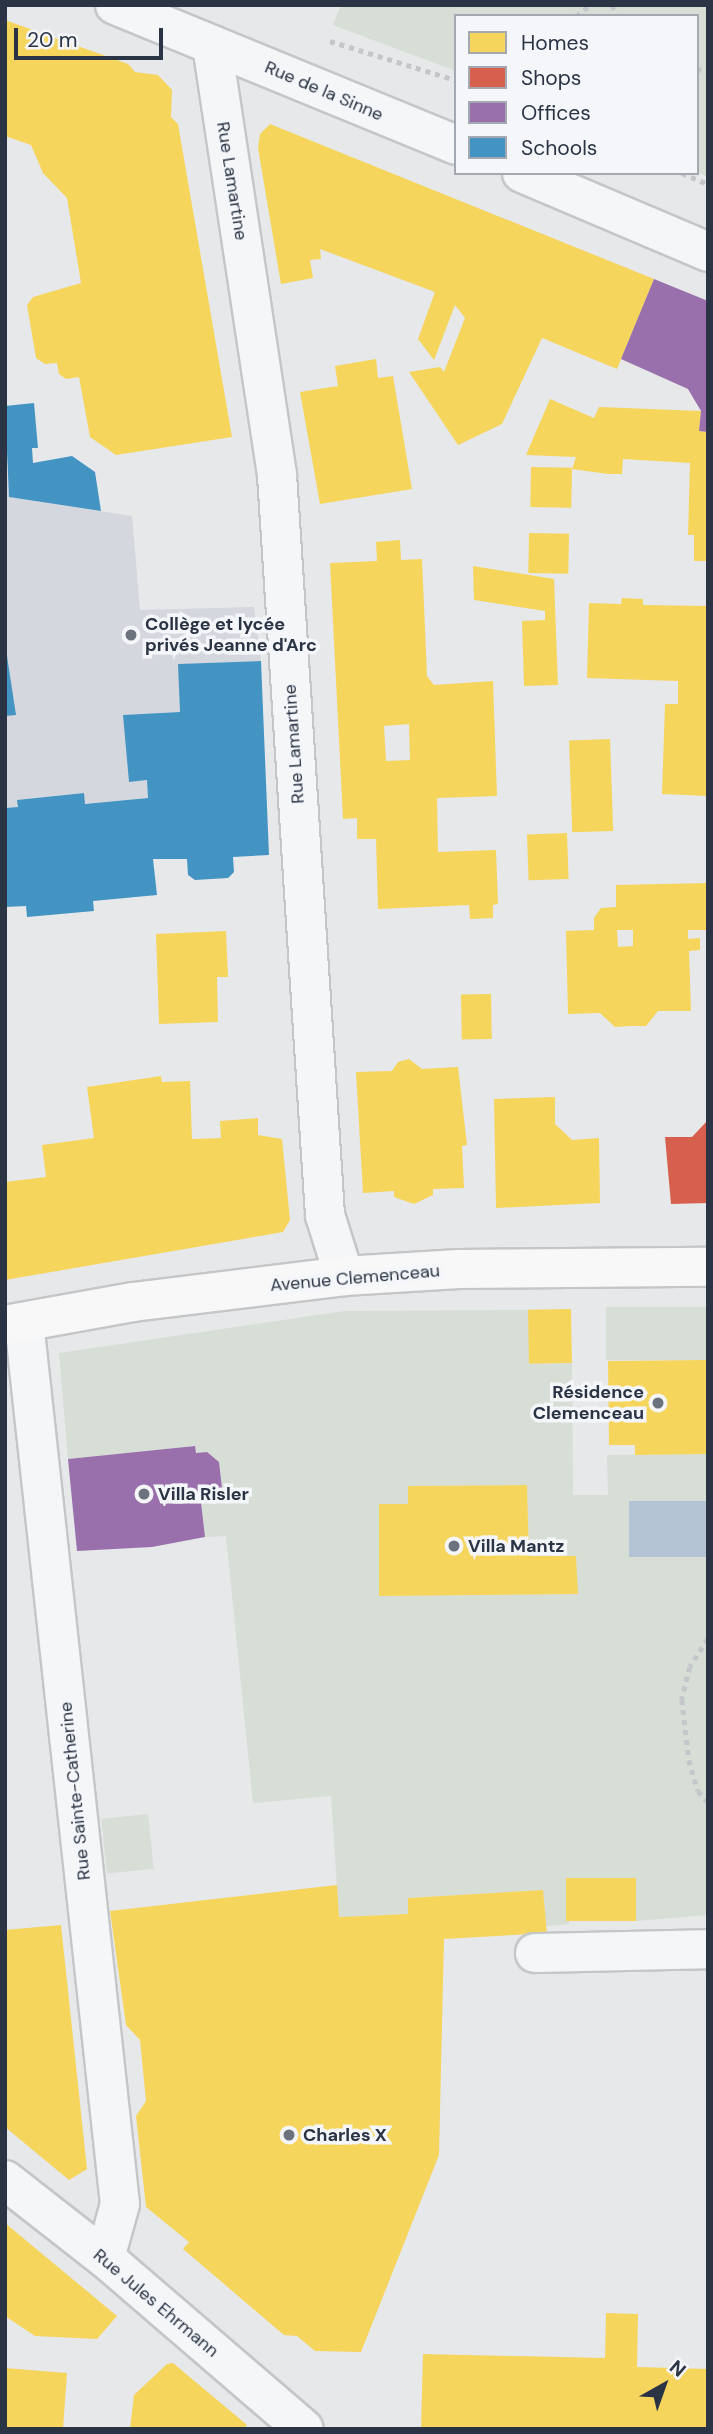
<!DOCTYPE html>
<meta charset="utf-8">
<style>
body{margin:0}
#map{position:relative;width:713px;height:2434px;overflow:hidden;background:#e6e8ea;font-family:"DM Sans",sans-serif}
div>[style]{position:absolute}
[style*='--x']{left:calc(var(--x)*1px);top:calc(var(--y)*1px);width:calc(var(--w)*1px);rotate:calc(var(--a)*1deg)}
.built>*{inset:0;background:#d4d7dd}
.green>*{inset:0;background:#d6ded6;transform-origin:0 0}
.water>*{inset:0;background:#b4c4d5;transform-origin:0 0}
.homes>*{inset:0;background:#f6d55c;transform-origin:0 0}
.shops>*{inset:0;background:#d6604d}
.offices>*{inset:0;background:#9970ab}
.schools>*{inset:0;background:#4393c3}
.path>*{height:4.5px;margin-top:-2.25px;transform-origin:0;background:repeating-linear-gradient(90deg,#c5c6ca 0 5px,transparent 0 10px)}
.roads{filter:drop-shadow(2px 0 #c4c6c8) drop-shadow(-2px 0 #c4c6c8) drop-shadow(0 2px #c4c6c8) drop-shadow(0 -2px #c4c6c8)}
.street>*{height:38px;margin:-19px;padding:0 19px;transform-origin:19px;border-radius:19px;background:#f5f6f7}
.secondary>*{height:38px;margin:-19px;padding:0 19px;transform-origin:19px;border-radius:19px;background:#f8f8f8}
.dots>*{width:19px;height:19px;translate:-50% -50%;box-sizing:border-box;border:4px solid #f4f6f9;border-radius:50%}
span{translate:-50% -50%;white-space:nowrap;text-align:center;line-height:1.15;-webkit-text-stroke:7px #f4f6f9;paint-order:stroke}
.street-label{font-size:18px;color:#2b3445}
.poi-label{font-size:18px;color:#2b3445;font-weight:700}
.left{translate:0 -50%;text-align:left}
.right{translate:-100% -50%;text-align:right}
.frame{position:absolute;inset:0;border:7px solid #2b3445;pointer-events:none}
.legend{position:absolute;left:454px;top:14px;width:245px;height:161px;box-sizing:border-box;background:#f4f6f9;border:2px solid #a4a8b1;margin:0;padding:9px 12px;list-style:none;font-size:21px;color:#2b3445}
.legend li{display:flex;align-items:center;gap:14px;height:35px}
.legend b{width:35px;border:2px solid #a4a8b1}
.north{position:absolute;left:629px;top:2350px;width:70px;height:70px;-webkit-text-stroke:5px #f4f6f9;paint-order:stroke;rotate:40deg;font-size:19px;font-weight:700;line-height:28px;text-align:center;color:#2b3445}
.north::after{content:'';display:block;margin:auto;width:24px;height:32px;background:#2b3445;clip-path:polygon(50% 0,100% 100%,50% 72%,0 100%)}
.scale{position:absolute;left:14px;top:28px;width:149px;height:32px;box-sizing:border-box;border:4px solid #2b3445;border-top:0;padding-left:9px;font-size:21px;line-height:24px;white-space:nowrap;color:#2b3445;-webkit-text-stroke:5px #f4f6f9;paint-order:stroke}
</style>
<div id="map">
<div class="built">
<i style="clip-path:polygon(7px 465px,9px 497px,132px 516px,140px 610px,254px 607px,261px 661px,179px 664px,180px 712px,124px 715px,129px 782px,147px 780px,148px 798px,85px 804px,83px 793px,18px 800px,18px 807px,5px 808px)"></i>
</div>
<div class="green">
<i style="clip-path:polygon(341px 5px,708px 5px,708px 177px,697px 172px,697px 16px,456px 16px,456px 71px,333px 25px)"></i>
<i style="left:708px;top:1307px;width:53px;height:102px;rotate:90deg"></i>
<i style="clip-path:polygon(evenodd,528px 1310px,530px 1364px,572px 1363px,573px 1495px,608px 1495px,607px 1455px,708px 1454px,708px 1915px,636px 1921px,567px 1883px,569px 1924px,546px 1926px,543px 1890px,408px 1898px,408px 1914px,339px 1917px,331px 1796px,253px 1803px,226px 1536px,205px 1537px,201px 1502px,211px 1501px,222px 1488px,219px 1462px,207px 1452px,196px 1453px,195px 1446px,68px 1459px,59px 1353px,345px 1311px,528px 1310px,527px 1485px,529px 1556px,576px 1556px,577px 1594px,379px 1596px,379px 1505px,408px 1504px,408px 1486px,527px 1485px)"></i>
<i style="left:148px;top:1814px;width:55px;height:47px;rotate:84deg"></i>
</div>
<div class="water">
<i style="left:708px;top:1501px;width:56px;height:79px;rotate:90deg"></i>
</div>
<div class="homes">
<i style="clip-path:polygon(5px 20px,128px 64px,135px 72px,158px 75px,172px 90px,171px 117px,178px 124px,232px 437px,116px 455px,90px 437px,79px 377px,66px 379px,59px 374px,57px 363px,45px 364px,36px 358px,27px 305px,33px 297px,81px 283px,67px 198px,43px 173px,31px 145px,5px 136px)"></i>
<i style="clip-path:polygon(270px 124px,654px 279px,617px 369px,542px 338px,502px 424px,458px 445px,409px 372px,440px 367px,444px 372px,465px 318px,455px 305px,434px 360px,418px 339px,435px 292px,320px 249px,321px 259px,310px 260px,313px 278px,281px 284px,258px 148px,260px 134px)"></i>
<i style="clip-path:polygon(376px 359px,378px 378px,393px 376px,412px 489px,320px 504px,300px 392px,338px 386px,335px 366px)"></i>
<i style="clip-path:polygon(550px 399px,594px 418px,599px 407px,701px 411px,699px 431px,708px 432px,708px 561px,694px 561px,694px 535px,688px 535px,690px 463px,623px 459px,622px 474px,608px 474px,572px 469px,576px 457px,526px 455px)"></i>
<i style="left:531px;top:467px;width:41px;height:40px;rotate:1deg"></i>
<i style="left:529px;top:533px;width:40px;height:40px;rotate:1deg"></i>
<i style="clip-path:polygon(evenodd,400px 540px,401px 560px,422px 559px,427px 676px,434px 685px,493px 681px,497px 796px,437px 798px,438px 852px,496px 850px,498px 904px,493px 905px,493px 918px,470px 919px,469px 905px,378px 909px,376px 839px,357px 839px,357px 818px,343px 819px,330px 563px,377px 561px,376px 542px,400px 540px,409px 724px,410px 760px,386px 761px,384px 726px,409px 724px)"></i>
<i style="clip-path:polygon(473px 566px,554px 579px,558px 685px,524px 686px,522px 621px,545px 620px,545px 611px,474px 600px)"></i>
<i style="clip-path:polygon(622px 598px,643px 599px,643px 605px,708px 606px,708px 796px,662px 794px,665px 704px,678px 704px,678px 681px,587px 678px,589px 603px,621px 604px)"></i>
<i style="left:610px;top:739px;width:92px;height:41px;rotate:88deg"></i>
<i style="left:567px;top:833px;width:46px;height:40px;rotate:88deg"></i>
<i style="clip-path:polygon(evenodd,708px 883px,708px 930px,688px 930px,688px 939px,700px 938px,700px 950px,689px 951px,691px 1011px,658px 1011px,646px 1026px,631px 1026px,615px 1027px,600px 1013px,568px 1014px,566px 931px,594px 930px,594px 918px,601px 908px,616px 907px,616px 885px,708px 883px,617px 930px,633px 930px,633px 946px,618px 947px,617px 930px)"></i>
<i style="clip-path:polygon(226px 931px,228px 977px,217px 977px,218px 1022px,159px 1024px,156px 934px)"></i>
<i style="left:491px;top:994px;width:45px;height:30px;rotate:89deg"></i>
<i style="clip-path:polygon(409px 1059px,422px 1069px,458px 1067px,467px 1145px,462px 1146px,464px 1188px,433px 1189px,433px 1195px,414px 1204px,394px 1197px,394px 1191px,363px 1193px,356px 1072px,392px 1071px,398px 1062px)"></i>
<i style="clip-path:polygon(161px 1076px,162px 1082px,190px 1081px,192px 1139px,221px 1138px,220px 1121px,258px 1118px,258px 1135px,282px 1139px,290px 1220px,283px 1232px,5px 1280px,5px 1182px,46px 1177px,42px 1145px,94px 1138px,87px 1087px)"></i>
<i style="clip-path:polygon(555px 1097px,555px 1124px,572px 1140px,599px 1138px,600px 1203px,496px 1208px,494px 1099px)"></i>
<i style="left:571px;top:1309px;width:54px;height:43px;rotate:89deg"></i>
<i style="clip-path:polygon(708px 1360px,708px 1454px,635px 1455px,635px 1445px,609px 1445px,608px 1361px)"></i>
<i style="clip-path:polygon(527px 1485px,529px 1556px,576px 1556px,578px 1594px,379px 1596px,379px 1504px,408px 1504px,408px 1486px)"></i>
<i style="left:636px;top:1878px;width:43px;height:70px;rotate:90deg"></i>
<i style="clip-path:polygon(337px 1885px,339px 1917px,408px 1914px,408px 1898px,543px 1890px,547px 1933px,444px 1939px,439px 2155px,361px 2352px,315px 2351px,297px 2336px,284px 2335px,183px 2249px,189px 2242px,146px 2207px,136px 2116px,146px 2101px,140px 2040px,126px 2025px,110px 1911px)"></i>
<i style="clip-path:polygon(61px 1925px,87px 2169px,69px 2180px,5px 2127px,5px 1930px)"></i>
<i style="clip-path:polygon(5px 2223px,117px 2316px,97px 2339px,35px 2336px,5px 2316px)"></i>
<i style="clip-path:polygon(606px 2313px,638px 2314px,637px 2367px,708px 2369px,708px 2429px,421px 2429px,423px 2354px,605px 2358px)"></i>
<i style="clip-path:polygon(173px 2363px,247px 2425px,243px 2429px,130px 2429px,134px 2395px,167px 2364px)"></i>
<i style="clip-path:polygon(5px 2368px,67px 2373px,63px 2429px,5px 2429px)"></i>
</div>
<div class="shops">
<i style="clip-path:polygon(708px 1120px,708px 1203px,671px 1204px,665px 1137px,692px 1137px)"></i>
</div>
<div class="offices">
<i style="clip-path:polygon(654px 279px,708px 301px,708px 432px,699px 431px,701px 411px,688px 389px,621px 359px)"></i>
<i style="clip-path:polygon(195px 1446px,196px 1453px,207px 1452px,219px 1462px,222px 1488px,211px 1501px,201px 1502px,205px 1537px,152px 1547px,77px 1551px,68px 1459px)"></i>
</div>
<div class="schools">
<i style="clip-path:polygon(34px 403px,38px 448px,32px 448px,33px 463px,72px 456px,95px 472px,101px 511px,9px 497px,5px 406px)"></i>
<i style="clip-path:polygon(5px 643px,16px 715px,5px 716px)"></i>
<i style="clip-path:polygon(261px 661px,269px 855px,233px 857px,234px 872px,228px 878px,195px 880px,188px 875px,187px 859px,153px 859px,157px 895px,93px 901px,94px 911px,27px 917px,26px 906px,5px 907px,5px 808px,18px 807px,17px 800px,84px 793px,85px 804px,148px 798px,147px 780px,129px 782px,123px 715px,180px 712px,178px 664px)"></i>
</div>
<div class="path">
<i style="--x:612;--y:5;--w:13;--a:61"></i>
<i style="--x:576;--y:16;--w:18;--a:-38"></i>
<i style="--x:330;--y:41;--w:132;--a:17.2"></i>
<i style="--x:697;--y:68;--w:12;--a:24"></i>
<i style="--x:682;--y:173;--w:28;--a:23"></i>
<i style="--x:708;--y:1639;--w:33;--a:123"></i>
<i style="--x:690;--y:1667;--w:34;--a:104"></i>
<i style="--x:682;--y:1700;--w:60;--a:83.3"></i>
<i style="--x:689;--y:1760;--w:32;--a:74"></i>
<i style="--x:698;--y:1791;--w:15;--a:48"></i>
</div>
<div class="roads">
<div class="street">
<i style="--x:115;--y:5;--w:369;--a:22.3"></i>
<i style="--x:212;--y:45;--w:435;--a:81.4"></i>
<i style="--x:277;--y:475;--w:742;--a:86.29"></i>
<i style="--x:325;--y:1215;--w:64;--a:72.7"></i>
<i style="--x:522;--y:173;--w:202;--a:23"></i>
<i style="--x:24;--y:1322;--w:887;--a:83.79"></i>
<i style="--x:120;--y:2204;--w:56;--a:105.5"></i>
<i style="--x:535;--y:1953;--w:173;--a:-1.3"></i>
<i style="--x:5;--y:2180;--w:127;--a:38"></i>
<i style="--x:105;--y:2258;--w:262;--a:40.7"></i>
</div>
<div class="secondary">
<i style="--x:5;--y:1325;--w:130;--a:-10.2"></i>
<i style="--x:133;--y:1302;--w:213;--a:-7"></i>
<i style="--x:344;--y:1276;--w:115;--a:-3.5"></i>
<i style="--x:459;--y:1269;--w:249;--a:-0.5"></i>
</div>
</div>
<div class="dots">
<i style="left:131px;top:635px;background:#6c737f"></i>
<i style="left:658px;top:1403px;background:#6c737f"></i>
<i style="left:144px;top:1494px;background:#6c737f"></i>
<i style="left:454px;top:1546px;background:#6c737f"></i>
<i style="left:289px;top:2135px;background:#6c737f"></i>
</div>
<div class="street-label">
<span style="left:324px;top:91px;rotate:23deg">Rue de la Sinne</span>
<span style="left:232px;top:181px;rotate:81deg">Rue Lamartine</span>
<span style="left:294px;top:744px;rotate:-94deg">Rue Lamartine</span>
<span style="left:355px;top:1278px;rotate:-5deg">Avenue Clemenceau</span>
<span style="left:75px;top:1791px;rotate:-96deg">Rue Sainte-Catherine</span>
<span style="left:156px;top:2303px;rotate:40deg">Rue Jules Ehrmann</span>
</div>
<div class="poi-label">
<span class="left" style="left:145px;top:635px">Collège et lycée<br>privés Jeanne d'Arc</span>
<span class="right" style="left:644px;top:1403px">Résidence<br>Clemenceau</span>
<span class="left" style="left:158px;top:1494px">Villa Risler</span>
<span class="left" style="left:468px;top:1546px">Villa Mantz</span>
<span class="left" style="left:303px;top:2135px">Charles X</span>
</div>
<div class="frame"></div>
<ul class="legend">
<li><b style="height:19px;background:#f6d55c"></b>Homes</li>
<li><b style="height:19px;background:#d6604d"></b>Shops</li>
<li><b style="height:19px;background:#9970ab"></b>Offices</li>
<li><b style="height:19px;background:#4393c3"></b>Schools</li>
</ul>
<div class="north">N</div>
<div class="scale">20 m</div>
</div>
